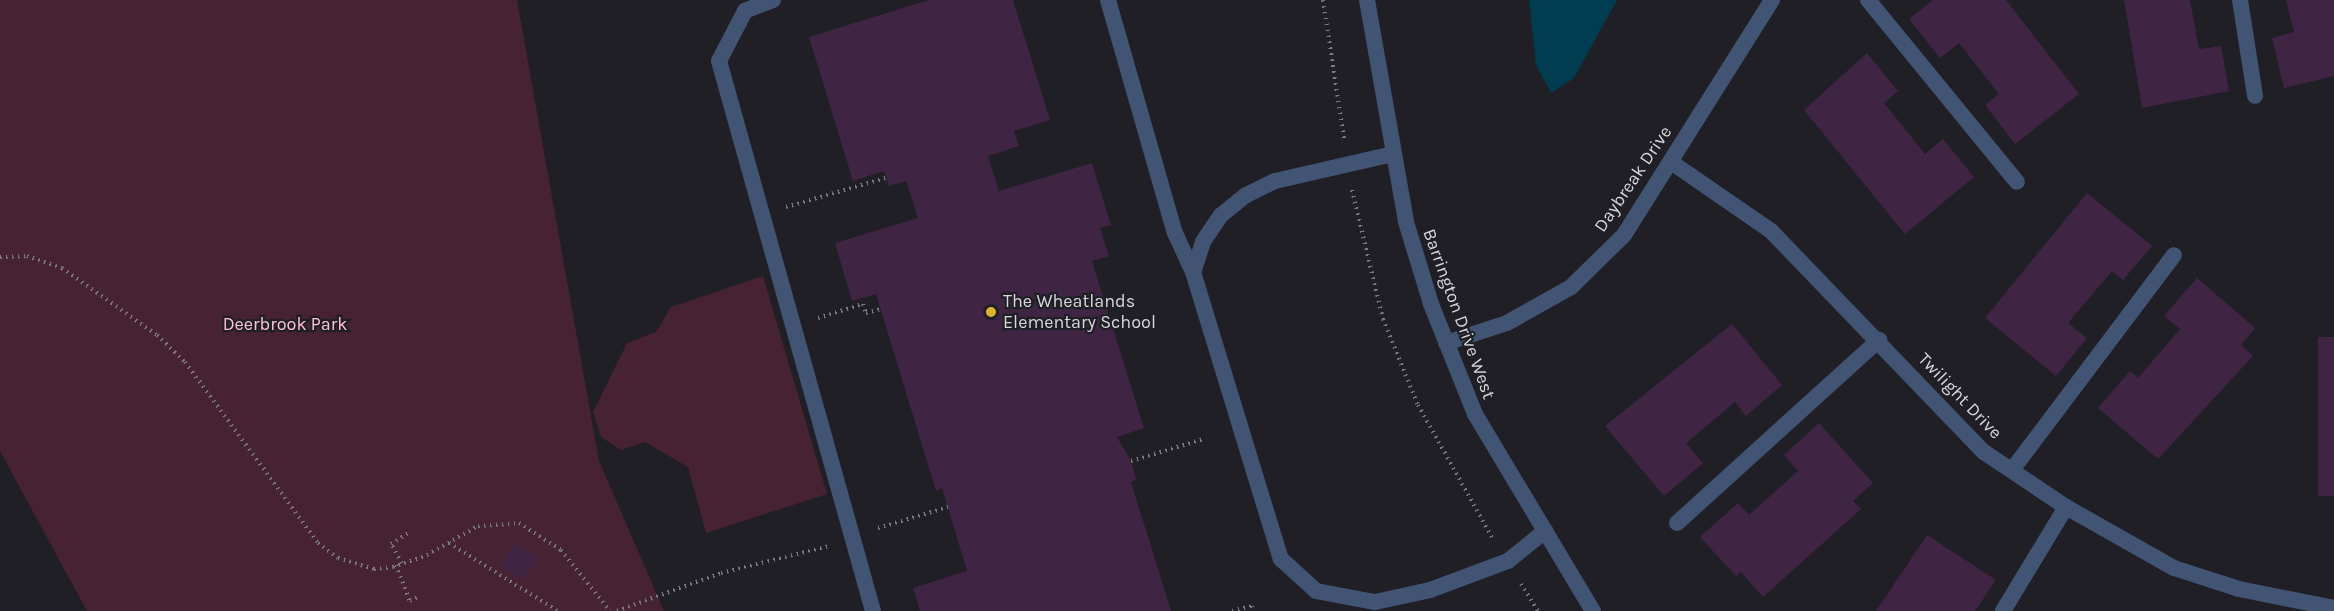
<!DOCTYPE html>
<style>
body{margin:0}
#map{position:relative;width:2334px;height:611px;overflow:hidden;background:#201f26;font-family:Karla,sans-serif}
div>[style]{position:absolute}
[style*='--x']{left:calc(var(--x)*1px);top:calc(var(--y)*1px);width:calc(var(--w)*1px);rotate:calc(var(--a)*1deg)}
.green>*{inset:0;background:#472232}
.water>*{inset:0;background:#003d51}
.building>*{inset:0;background:#402444;transform-origin:0 0}
.path>*{height:4px;margin-top:-2px;transform-origin:0;background:repeating-linear-gradient(90deg,#79797f 0 1.5px,transparent 0 6px)}
.service>*{height:16px;margin:-8px;padding:0 8px;transform-origin:8px;border-radius:8px;background:#415473}
.minor>*{height:16px;margin:-8px;padding:0 8px;transform-origin:8px;border-radius:8px;background:#415473}
.dots>*{width:16px;height:16px;translate:-50% -50%;box-sizing:border-box;border:3px solid #201f26;border-radius:50%}
span{translate:-50% -50%;white-space:nowrap;text-align:center;line-height:1.15;-webkit-text-stroke:4.5px #201f26;paint-order:stroke}
.street-label{font-size:18px;color:#d6d6db}
.poi-label{font-size:18px;color:#d6d6db}
.left{translate:0 -50%;text-align:left}
.park-label{font-size:18px;color:#fec1d9}
</style>
<div id="map">
<div class="green">
<i style="clip-path:polygon(0 0,517px 0,599px 461px,664px 611px,87px 611px,0 451px)"></i>
<i style="clip-path:polygon(763px 276px,827px 494px,706px 533px,688px 467px,645px 442px,621px 450px,601px 437px,593px 412px,627px 343px,656px 332px,671px 307px)"></i>
</div>
<div class="water">
<i style="clip-path:polygon(1529px 0,1617px 0,1574px 78px,1551px 93px,1536px 65px)"></i>
</div>
<div class="building">
<i style="clip-path:polygon(929px 0,1013px 0,1050px 120px,1014px 131px,1019px 146px,988px 156px,999px 191px,1092px 163px,1111px 225px,1100px 228px,1109px 256px,1092px 261px,1144px 428px,1117px 437px,1131px 461px,1136px 480px,1131px 482px,1171px 611px,920px 611px,913px 588px,967px 571px,942px 488px,936px 491px,876px 294px,852px 301px,835px 243px,918px 218px,906px 181px,889px 186px,884px 171px,853px 181px,809px 37px)"></i>
<i style="clip-path:polygon(1933px 0,2006px 0,2079px 94px,2015px 144px,1985px 105px,1999px 94px,1959px 43px,1940px 58px,1909px 19px)"></i>
<i style="clip-path:polygon(2124px 0,2190px 0,2199px 49px,2221px 46px,2229px 91px,2142px 108px)"></i>
<i style="clip-path:polygon(2286px 0,2334px 0,2334px 76px,2284px 88px,2272px 38px,2294px 32px)"></i>
<i style="clip-path:polygon(1867px 53px,1898px 91px,1884px 103px,1925px 154px,1943px 139px,1974px 177px,1905px 234px,1804px 110px)"></i>
<i style="clip-path:polygon(2087px 193px,2152px 246px,2123px 280px,2112px 271px,2068px 323px,2087px 338px,2056px 376px,1985px 318px)"></i>
<i style="clip-path:polygon(2197px 278px,2255px 328px,2241px 345px,2253px 356px,2158px 459px,2098px 408px,2130px 371px,2138px 378px,2180px 329px,2164px 316px)"></i>
<i style="clip-path:polygon(1732px 324px,1782px 385px,1746px 416px,1735px 402px,1686px 443px,1703px 463px,1664px 496px,1605px 426px)"></i>
<i style="left:2318px;top:337px;width:16px;height:159px"></i>
<i style="clip-path:polygon(1819px 423px,1873px 483px,1853px 501px,1861px 509px,1763px 597px,1741px 572px,1736px 576px,1700px 537px,1738px 503px,1749px 515px,1798px 471px,1784px 455px)"></i>
<i style="clip-path:polygon(1927px 535px,1996px 580px,1975px 611px,1876px 611px)"></i>
<i style="left:515px;top:543px;width:27px;height:27px;rotate:31deg"></i>
</div>
<div class="path">
<i style="--x:1323;--y:0;--w:141;--a:81.4"></i>
<i style="--x:1352;--y:190;--w:133;--a:76.5"></i>
<i style="--x:1383;--y:319;--w:93;--a:67.9"></i>
<i style="--x:1418;--y:405;--w:154;--a:60.8"></i>
<i style="--x:786;--y:207;--w:104;--a:-16.2"></i>
<i style="--x:0;--y:257;--w:27;--a:-2"></i>
<i style="--x:27;--y:256;--w:37;--a:19"></i>
<i style="--x:62;--y:268;--w:116;--a:35.2"></i>
<i style="--x:157;--y:335;--w:39;--a:44"></i>
<i style="--x:185;--y:362;--w:225;--a:53.7"></i>
<i style="--x:318;--y:543;--w:25;--a:37"></i>
<i style="--x:338;--y:558;--w:38;--a:17"></i>
<i style="--x:374;--y:569;--w:19;--a:-6"></i>
<i style="--x:393;--y:567;--w:36;--a:-19"></i>
<i style="--x:427;--y:555;--w:59;--a:-29.6"></i>
<i style="--x:478;--y:526;--w:41;--a:-4.2"></i>
<i style="--x:519;--y:523;--w:50;--a:32.7"></i>
<i style="--x:561;--y:550;--w:78;--a:51.2"></i>
<i style="--x:818;--y:318;--w:47;--a:-17.3"></i>
<i style="--x:863;--y:304;--w:9;--a:72"></i>
<i style="--x:866;--y:313;--w:16;--a:-15"></i>
<i style="--x:1131;--y:461;--w:76;--a:-16.8"></i>
<i style="--x:878;--y:528;--w:73;--a:-16.7"></i>
<i style="--x:449;--y:543;--w:128;--a:32"></i>
<i style="--x:402;--y:563;--w:22;--a:-120"></i>
<i style="--x:391;--y:544;--w:20;--a:-33"></i>
<i style="--x:396;--y:565;--w:39;--a:69"></i>
<i style="--x:410;--y:601;--w:11;--a:-27"></i>
<i style="--x:1521;--y:584;--w:32;--a:58"></i>
<i style="--x:617;--y:611;--w:111;--a:-20.1"></i>
<i style="--x:721;--y:573;--w:111;--a:-14"></i>
<i style="--x:1232;--y:611;--w:21;--a:-14"></i>
<i style="--x:1252;--y:606;--w:5;--a:79"></i>
</div>
<div class="service">
<i style="--x:773;--y:0;--w:30;--a:159"></i>
<i style="--x:745;--y:11;--w:56;--a:117.5"></i>
<i style="--x:719;--y:61;--w:571;--a:74.36"></i>
<i style="--x:1108;--y:0;--w:242;--a:74"></i>
<i style="--x:1175;--y:233;--w:43;--a:65.2"></i>
<i style="--x:1868;--y:0;--w:235;--a:50.7"></i>
<i style="--x:2240;--y:0;--w:97;--a:81.1"></i>
<i style="--x:1393;--y:154;--w:121;--a:167.1"></i>
<i style="--x:1275;--y:181;--w:32;--a:154"></i>
<i style="--x:1246;--y:195;--w:32;--a:141"></i>
<i style="--x:1221;--y:215;--w:32;--a:124"></i>
<i style="--x:1203;--y:242;--w:32;--a:108"></i>
<i style="--x:1193;--y:272;--w:300;--a:73"></i>
<i style="--x:1281;--y:559;--w:47;--a:42.4"></i>
<i style="--x:1316;--y:591;--w:60;--a:10.6"></i>
<i style="--x:1375;--y:602;--w:56;--a:-12.3"></i>
<i style="--x:1430;--y:590;--w:83;--a:-20.4"></i>
<i style="--x:1508;--y:561;--w:48;--a:-39"></i>
<i style="--x:2012;--y:470;--w:269;--a:-53"></i>
<i style="--x:1677;--y:523;--w:273;--a:-42.2"></i>
<i style="--x:2003;--y:611;--w:122;--a:-58.8"></i>
</div>
<div class="minor">
<i style="--x:1367;--y:0;--w:225;--a:80"></i>
<i style="--x:1406;--y:222;--w:86;--a:73"></i>
<i style="--x:1431;--y:304;--w:118;--a:68.2"></i>
<i style="--x:1475;--y:414;--w:230;--a:59.1"></i>
<i style="--x:1671;--y:162;--w:121;--a:34.6"></i>
<i style="--x:1771;--y:231;--w:307;--a:46.1"></i>
<i style="--x:1984;--y:452;--w:99;--a:33.9"></i>
<i style="--x:2066;--y:507;--w:124;--a:29.5"></i>
<i style="--x:2174;--y:568;--w:68;--a:17.9"></i>
<i style="--x:2239;--y:589;--w:97;--a:11.3"></i>
<i style="--x:1446;--y:343;--w:64;--a:-18.2"></i>
<i style="--x:1507;--y:323;--w:73;--a:-29.4"></i>
<i style="--x:1571;--y:287;--w:74;--a:-44.5"></i>
<i style="--x:1624;--y:235;--w:278;--a:-57.8"></i>
</div>
<div class="dots">
<i style="left:991px;top:312px;background:#deb133"></i>
</div>
<div class="street-label">
<span style="left:1633px;top:179px;rotate:-56deg">Daybreak Drive</span>
<span style="left:1459px;top:314px;rotate:70deg">Barrington Drive West</span>
<span style="left:1960px;top:396px;rotate:46deg">Twilight Drive</span>
</div>
<div class="poi-label">
<span class="left" style="left:1003px;top:312px">The Wheatlands<br>Elementary School</span>
</div>
<div class="park-label">
<span style="left:285px;top:324px">Deerbrook Park</span>
</div>
</div>
